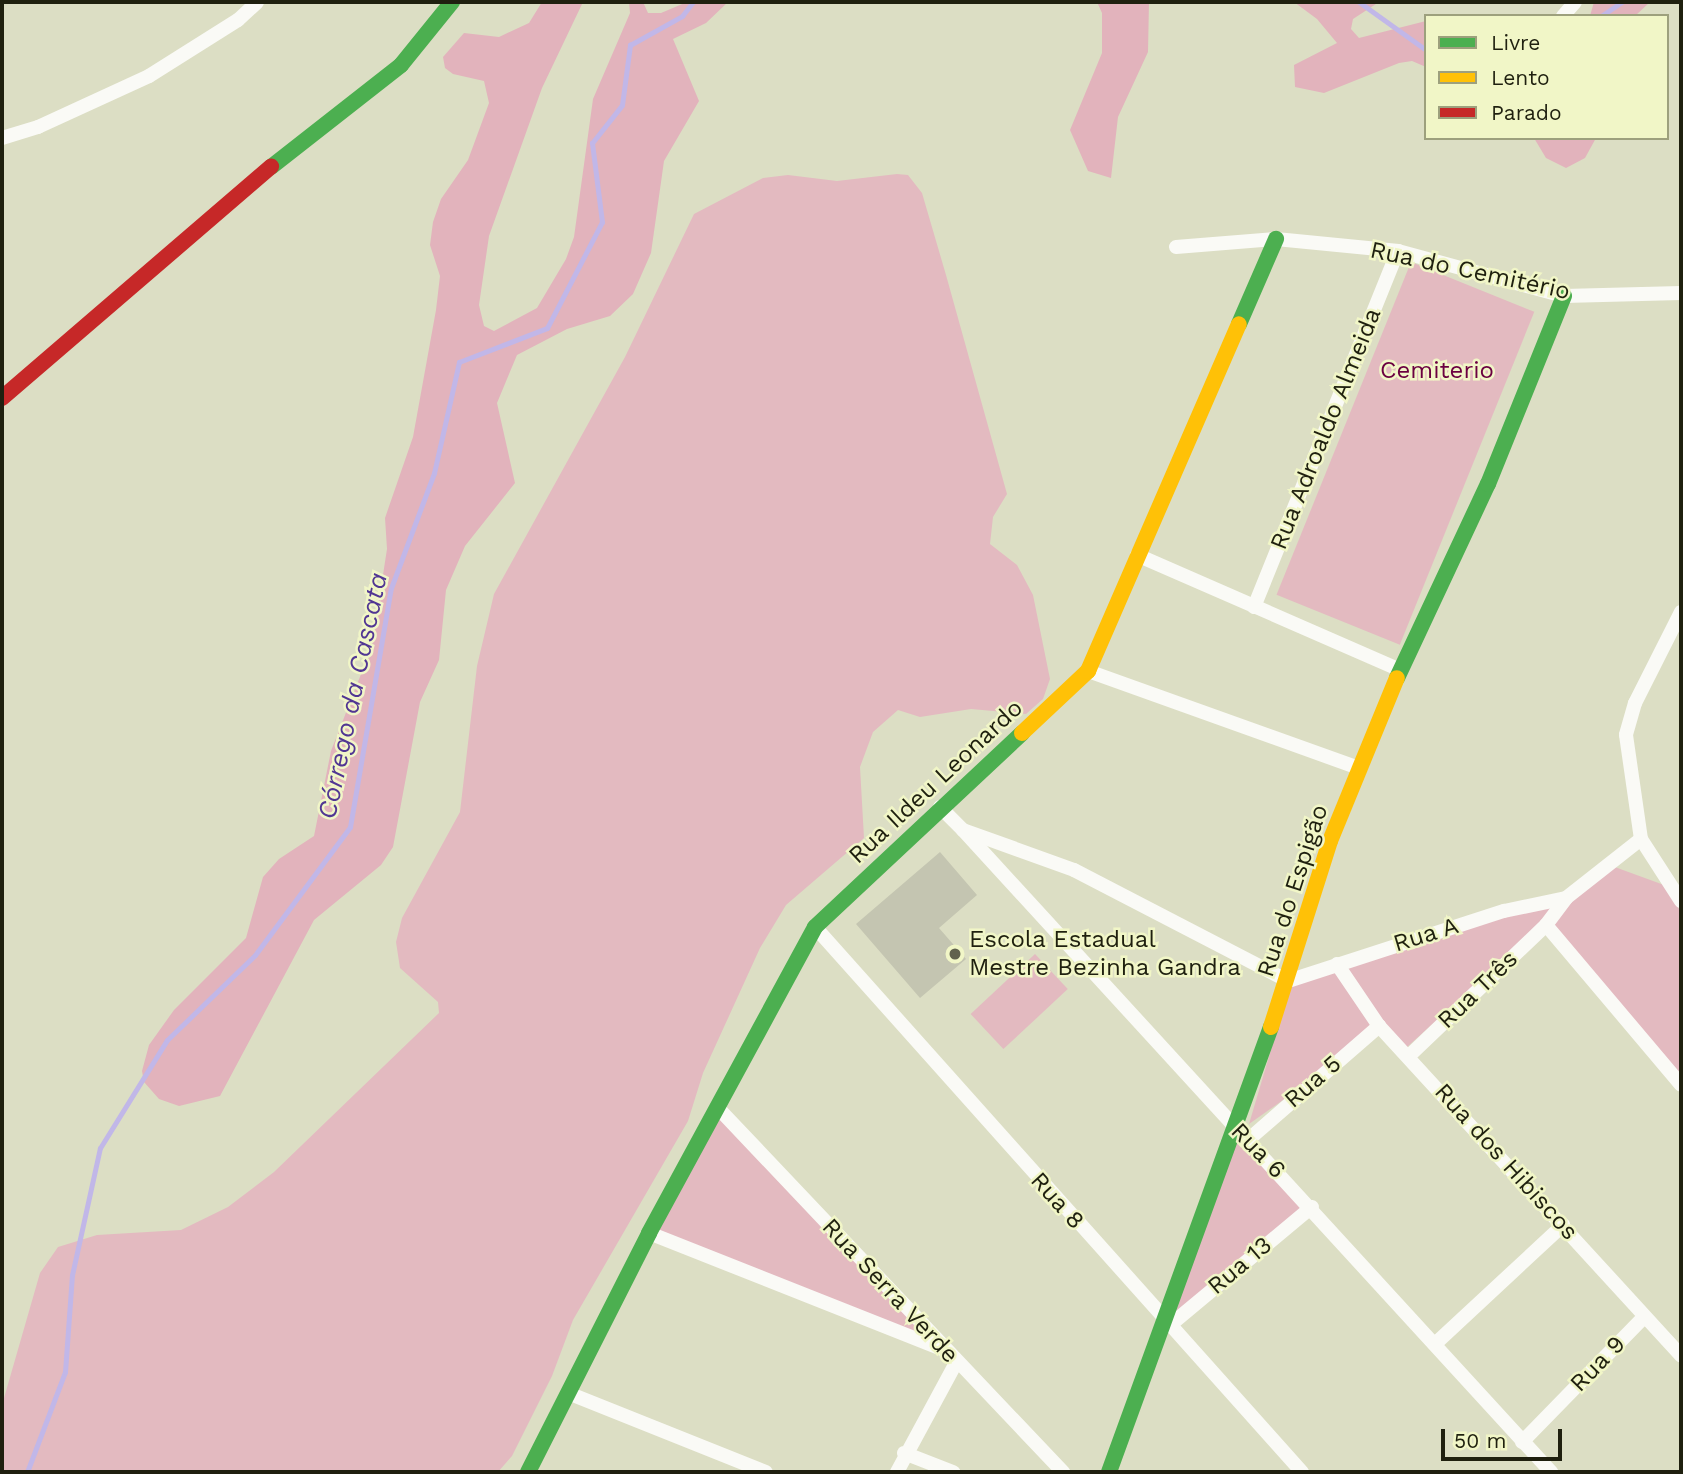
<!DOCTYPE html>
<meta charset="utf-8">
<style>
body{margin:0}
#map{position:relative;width:1683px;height:1474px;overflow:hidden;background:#dcdec4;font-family:"Work Sans",sans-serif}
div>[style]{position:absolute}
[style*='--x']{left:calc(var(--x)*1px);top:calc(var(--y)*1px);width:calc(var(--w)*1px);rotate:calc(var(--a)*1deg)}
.green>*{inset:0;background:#e3bac0;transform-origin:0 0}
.forest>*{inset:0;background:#e2b3bc}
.stream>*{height:5px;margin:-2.5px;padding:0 2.5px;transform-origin:2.5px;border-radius:2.5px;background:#c1b7e8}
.building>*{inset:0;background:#c4c5b1}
.street>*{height:14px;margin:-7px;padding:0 7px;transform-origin:7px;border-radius:7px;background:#fafaf6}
.fast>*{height:16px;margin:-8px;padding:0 8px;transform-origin:8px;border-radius:8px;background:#4caf50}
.slow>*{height:16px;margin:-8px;padding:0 8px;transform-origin:8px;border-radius:8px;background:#ffc107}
.jam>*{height:16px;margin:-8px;padding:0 8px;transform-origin:8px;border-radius:8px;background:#c62828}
.dots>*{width:19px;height:19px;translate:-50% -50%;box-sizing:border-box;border:4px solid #f1f6c7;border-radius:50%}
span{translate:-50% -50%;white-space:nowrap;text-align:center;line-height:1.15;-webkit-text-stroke:5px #f1f6c7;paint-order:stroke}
.street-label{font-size:24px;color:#1f200f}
.park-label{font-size:24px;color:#6b0041}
.poi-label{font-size:24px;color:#1f200f}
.left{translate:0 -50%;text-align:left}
.water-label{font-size:26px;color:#513693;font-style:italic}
.frame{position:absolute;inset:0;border:4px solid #1f200f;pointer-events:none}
.legend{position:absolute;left:1424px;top:14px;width:245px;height:126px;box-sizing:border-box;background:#f1f6c7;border:2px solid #9da07d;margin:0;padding:9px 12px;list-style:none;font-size:21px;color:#1f200f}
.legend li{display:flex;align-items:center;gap:14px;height:35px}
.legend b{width:35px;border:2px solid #9da07d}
.scale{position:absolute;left:1441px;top:1429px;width:121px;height:32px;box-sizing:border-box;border:4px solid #1f200f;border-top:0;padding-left:9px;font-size:21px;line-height:24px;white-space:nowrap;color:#1f200f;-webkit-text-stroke:5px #f1f6c7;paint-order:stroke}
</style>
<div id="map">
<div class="green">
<i style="clip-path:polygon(897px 174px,908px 175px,922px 193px,946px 275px,1007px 494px,993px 517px,990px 544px,1017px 565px,1033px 595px,1050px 679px,1043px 699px,1026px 714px,971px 709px,920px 717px,898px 710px,873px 732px,860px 767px,864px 838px,786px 905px,760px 948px,703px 1073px,688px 1121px,573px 1320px,552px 1376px,512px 1456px,498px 1472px,2px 1472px,2px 1405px,40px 1273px,58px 1247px,97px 1235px,181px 1230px,228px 1207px,274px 1172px,439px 1013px,438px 1002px,400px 968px,396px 942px,402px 918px,460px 812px,477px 666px,494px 594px,625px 357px,694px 214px,763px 178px,788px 175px,837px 181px)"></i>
<i style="left:1411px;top:262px;width:133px;height:359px;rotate:22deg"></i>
<i style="clip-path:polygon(1612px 866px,1664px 885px,1681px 912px,1681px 1080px,1552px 927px,1565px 903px)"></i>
<i style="clip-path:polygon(1563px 899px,1545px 922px,1406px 1048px,1387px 1030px,1342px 965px)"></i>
<i style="left:1035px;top:954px;width:48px;height:88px;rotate:47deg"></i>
<i style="clip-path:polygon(1341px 971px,1375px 1025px,1314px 1078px,1249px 1124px,1290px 986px)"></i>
<i style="clip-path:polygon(721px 1113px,928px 1337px,653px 1232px)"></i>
<i style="clip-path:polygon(1238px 1133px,1309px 1206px,1166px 1321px)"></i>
</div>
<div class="forest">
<i style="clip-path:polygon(542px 2px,583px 2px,542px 88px,489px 236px,479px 305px,484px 326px,494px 331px,537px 308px,566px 259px,574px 237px,593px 99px,630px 13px,629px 2px,643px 2px,648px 13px,661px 13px,687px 2px,728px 2px,706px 23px,673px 39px,699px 101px,664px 161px,651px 253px,633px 294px,610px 316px,567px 329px,517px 355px,497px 403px,515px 483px,465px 546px,446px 590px,439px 660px,420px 702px,393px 847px,381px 865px,314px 920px,220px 1096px,179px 1106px,159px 1099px,144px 1082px,142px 1071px,149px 1045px,174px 1010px,246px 938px,263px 877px,279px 859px,314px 836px,331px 751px,372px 646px,387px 549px,385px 518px,413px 437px,436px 310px,440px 276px,430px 245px,433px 222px,441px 199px,468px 160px,489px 103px,484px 81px,453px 74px,445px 68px,443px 57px,464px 33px,499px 37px,529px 23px)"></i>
<i style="clip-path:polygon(1097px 2px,1149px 2px,1148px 52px,1118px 117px,1111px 178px,1088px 171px,1070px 130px,1102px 53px,1102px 13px)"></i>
<i style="clip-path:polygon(1294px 2px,1379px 2px,1353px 19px,1351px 29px,1359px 38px,1426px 21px,1426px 67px,1412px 61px,1399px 63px,1324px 93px,1295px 87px,1294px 65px,1337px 43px,1317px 19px)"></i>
<i style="clip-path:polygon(1594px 2px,1650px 2px,1635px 16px,1590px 16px)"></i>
<i style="clip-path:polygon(1534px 138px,1596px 138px,1585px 158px,1566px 168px,1546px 158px)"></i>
</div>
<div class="stream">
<i style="--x:1359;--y:2;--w:82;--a:35.6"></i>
<i style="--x:1601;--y:16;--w:25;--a:-34"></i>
<i style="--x:27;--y:1472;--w:107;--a:-69.2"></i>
<i style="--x:65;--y:1372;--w:97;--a:-85.9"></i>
<i style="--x:72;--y:1275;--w:130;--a:-77.6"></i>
<i style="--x:100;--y:1148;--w:127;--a:-58.2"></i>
<i style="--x:167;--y:1040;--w:122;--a:-44"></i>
<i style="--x:255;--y:955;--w:159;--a:-53.4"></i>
<i style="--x:350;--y:827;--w:242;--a:-80.3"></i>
<i style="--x:391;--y:588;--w:123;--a:-69.5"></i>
<i style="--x:434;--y:473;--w:114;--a:-77.3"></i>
<i style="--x:459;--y:362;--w:94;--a:-21.1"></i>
<i style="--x:547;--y:328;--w:119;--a:-62.6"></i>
<i style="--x:602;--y:222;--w:80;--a:-97.2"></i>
<i style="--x:592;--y:143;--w:48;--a:-51.7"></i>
<i style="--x:622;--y:105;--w:61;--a:-82.4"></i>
<i style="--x:630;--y:45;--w:60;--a:-29.1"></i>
<i style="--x:682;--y:16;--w:18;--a:-52"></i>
</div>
<div class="building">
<i style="clip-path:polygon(940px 852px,977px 895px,939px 928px,966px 959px,920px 998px,856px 924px)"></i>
</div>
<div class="street">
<i style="--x:1563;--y:16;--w:18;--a:-49"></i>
<i style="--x:2;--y:138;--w:38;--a:-17"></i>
<i style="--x:38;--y:127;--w:122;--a:-24.7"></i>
<i style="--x:149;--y:76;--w:105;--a:-32.2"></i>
<i style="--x:238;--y:20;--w:26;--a:-43"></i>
<i style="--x:1176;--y:247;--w:100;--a:-4.6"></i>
<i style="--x:1276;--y:239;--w:123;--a:5.6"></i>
<i style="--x:1398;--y:251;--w:172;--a:15.2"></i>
<i style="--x:1564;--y:296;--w:117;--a:-1.5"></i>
<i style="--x:1137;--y:555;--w:287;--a:23.6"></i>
<i style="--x:1254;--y:607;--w:384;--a:-68"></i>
<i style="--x:1681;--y:612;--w:102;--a:116.8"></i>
<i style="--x:1635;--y:703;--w:33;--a:106"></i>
<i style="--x:1626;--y:735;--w:105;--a:81.8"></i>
<i style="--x:1641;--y:839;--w:74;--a:57.2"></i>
<i style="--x:1088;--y:671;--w:288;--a:19.7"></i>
<i style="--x:940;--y:807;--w:33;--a:45"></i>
<i style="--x:963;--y:830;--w:118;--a:19.8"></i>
<i style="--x:1074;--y:870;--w:241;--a:27.4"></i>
<i style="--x:1288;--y:981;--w:227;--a:-18"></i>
<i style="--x:1504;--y:911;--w:63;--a:-11.8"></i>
<i style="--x:963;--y:830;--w:871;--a:47.51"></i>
<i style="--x:1546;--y:925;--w:209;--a:49.8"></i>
<i style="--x:815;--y:927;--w:731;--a:48.22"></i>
<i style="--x:1337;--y:964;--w:75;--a:55.9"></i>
<i style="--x:1379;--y:1026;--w:447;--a:47.5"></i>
<i style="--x:1410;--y:1055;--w:188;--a:-43.7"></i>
<i style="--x:1546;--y:925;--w:34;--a:-53"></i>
<i style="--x:1566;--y:898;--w:95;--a:-38.2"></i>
<i style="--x:718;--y:1108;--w:502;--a:46.54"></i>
<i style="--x:1248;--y:1140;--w:174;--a:-41"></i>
<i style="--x:649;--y:1233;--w:317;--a:21.6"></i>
<i style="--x:1169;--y:1326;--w:186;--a:-39.8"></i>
<i style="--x:1435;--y:1344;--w:175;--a:-42.9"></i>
<i style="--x:568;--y:1393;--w:213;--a:21.8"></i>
<i style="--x:1522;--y:1442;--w:175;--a:-45.7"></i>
<i style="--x:904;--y:1453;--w:53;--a:21.2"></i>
<i style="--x:897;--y:1472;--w:124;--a:-61.6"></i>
</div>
<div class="fast">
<i style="--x:271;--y:167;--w:165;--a:-38.1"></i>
<i style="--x:401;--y:65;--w:81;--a:-51"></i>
<i style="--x:1239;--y:324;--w:93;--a:-66.5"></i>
<i style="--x:1397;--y:678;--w:214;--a:-64.9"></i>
<i style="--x:1488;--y:484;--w:203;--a:-68"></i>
<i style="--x:528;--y:1472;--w:268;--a:-63.1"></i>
<i style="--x:649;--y:1233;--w:348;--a:-61.5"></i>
<i style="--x:815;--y:927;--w:284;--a:-43.1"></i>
<i style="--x:1109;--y:1472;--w:474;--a:-70"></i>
</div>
<div class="slow">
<i style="--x:1022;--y:733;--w:91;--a:-43.2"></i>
<i style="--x:1088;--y:671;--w:378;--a:-66.5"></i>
<i style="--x:1271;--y:1027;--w:195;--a:-72.4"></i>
<i style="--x:1330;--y:841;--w:176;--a:-67.7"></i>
</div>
<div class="jam">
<i style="--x:2;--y:398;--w:355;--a:-40.7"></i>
</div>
<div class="dots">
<i style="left:955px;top:954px;background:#61624e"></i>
</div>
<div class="street-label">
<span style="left:1470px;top:271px;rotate:12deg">Rua do Cemitério</span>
<span style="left:1326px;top:429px;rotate:-68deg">Rua Adroaldo Almeida</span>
<span style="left:936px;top:782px;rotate:-43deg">Rua Ildeu Leonardo</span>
<span style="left:1293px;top:891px;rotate:-72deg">Rua do Espigão</span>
<span style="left:1426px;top:935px;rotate:-17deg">Rua A</span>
<span style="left:1478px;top:990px;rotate:-44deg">Rua Três</span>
<span style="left:1313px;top:1082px;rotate:-41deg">Rua 5</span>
<span style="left:1258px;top:1151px;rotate:46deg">Rua 6</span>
<span style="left:1506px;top:1162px;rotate:48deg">Rua dos Hibiscos</span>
<span style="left:1057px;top:1201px;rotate:48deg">Rua 8</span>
<span style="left:1240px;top:1266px;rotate:-40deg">Rua 13</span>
<span style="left:890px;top:1291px;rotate:47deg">Rua Serra Verde</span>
<span style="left:1598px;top:1364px;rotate:-46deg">Rua 9</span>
</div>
<div class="park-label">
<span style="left:1437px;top:371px">Cemiterio</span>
</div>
<div class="poi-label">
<span class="left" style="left:969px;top:954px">Escola Estadual<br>Mestre Bezinha Gandra</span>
</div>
<div class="water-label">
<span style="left:353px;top:696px;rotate:-78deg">Córrego da Cascata</span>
</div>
<div class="frame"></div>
<ul class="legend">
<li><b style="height:9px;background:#4caf50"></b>Livre</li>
<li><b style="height:9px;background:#ffc107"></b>Lento</li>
<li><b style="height:9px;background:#c62828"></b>Parado</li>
</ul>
<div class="scale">50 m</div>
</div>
